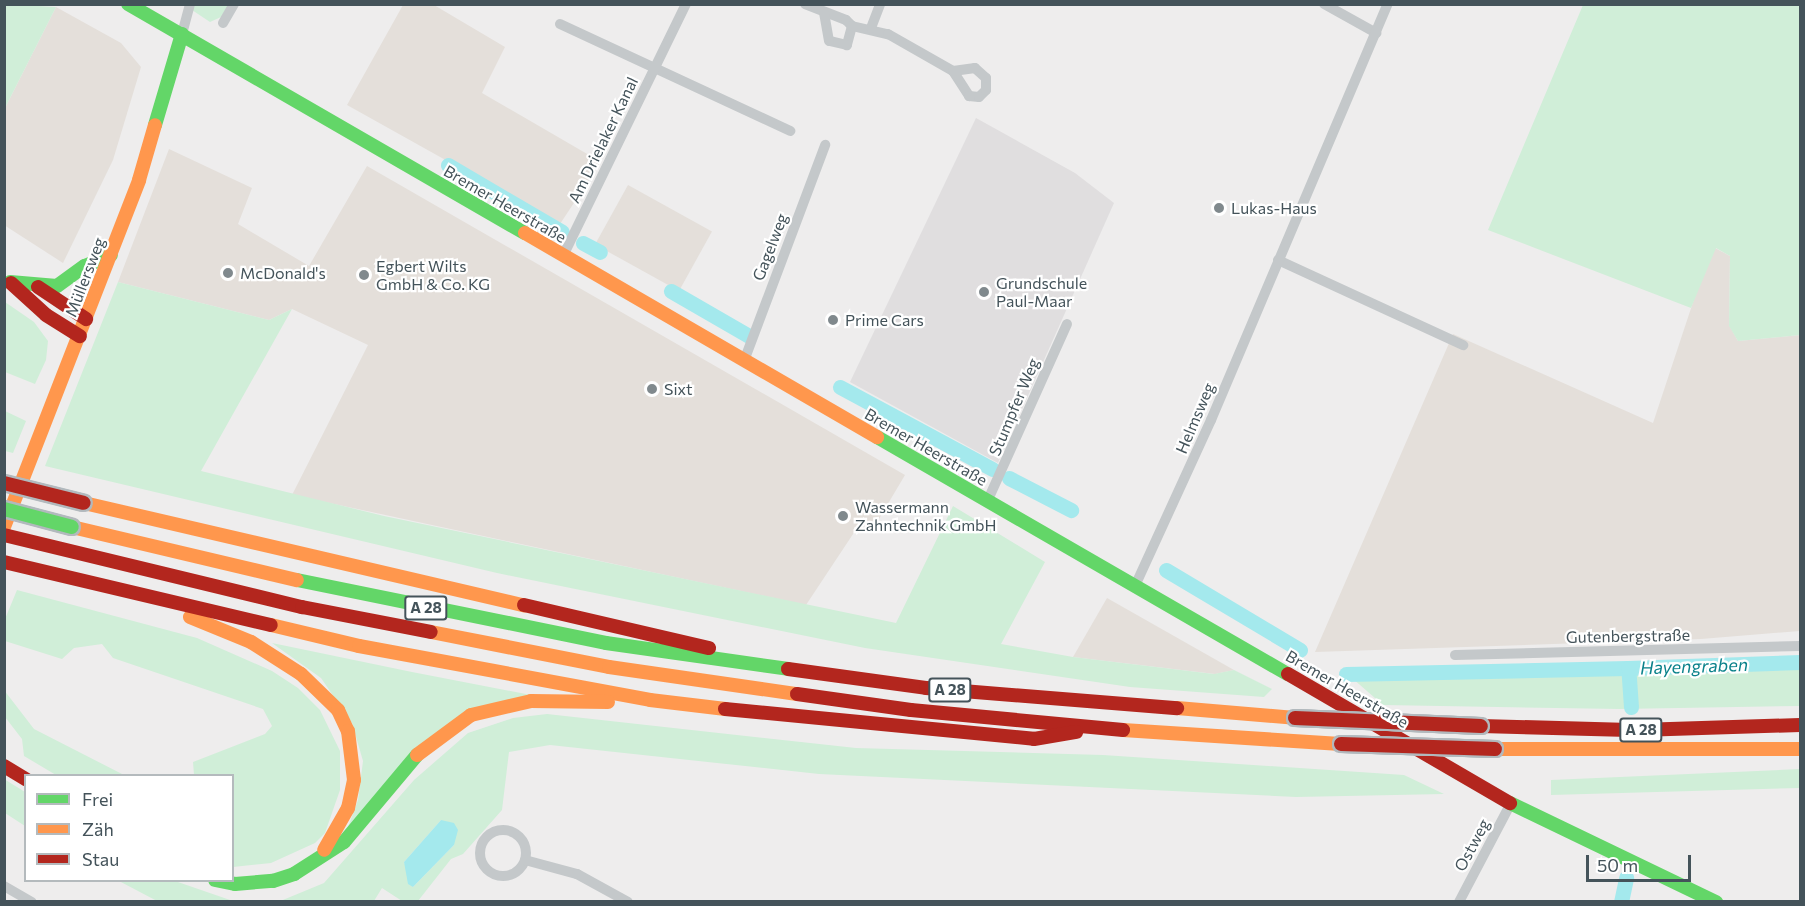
<!DOCTYPE html>
<meta charset="utf-8">
<style>
body{margin:0}
#map{position:relative;width:1805px;height:906px;overflow:hidden;background:#eeeded;font-family:Commissioner,sans-serif}
div>[style]{position:absolute}
[style*='--x']{left:calc(var(--x)*1px);top:calc(var(--y)*1px);width:calc(var(--w)*1px);rotate:calc(var(--a)*1deg)}
.commercial>*{inset:0;background:#e4dfda;transform-origin:0 0}
.education>*{inset:0;background:#e0dedf}
.green>*{inset:0;background:#d0eed8}
.water>*{inset:0;background:#a4e9ed}
.canal>*{height:15px;margin:-7.5px;padding:0 7.5px;transform-origin:7.5px;border-radius:7.5px;background:#a4e9ed}
.street>*{height:10px;margin:-5px;padding:0 5px;transform-origin:5px;border-radius:5px;background:#c4c8ca}
.street>.ring{margin:-5px;padding:0;box-sizing:content-box;background:none;border:10px solid #c4c8ca;border-radius:50%}
.fast>*{height:14px;margin:-7px;padding:0 7px;transform-origin:7px;border-radius:7px;background:#63d668}
.slow>*{height:14px;margin:-7px;padding:0 7px;transform-origin:7px;border-radius:7px;background:#ff974d}
.jam>*{height:14px;margin:-7px;padding:0 7px;transform-origin:7px;border-radius:7px;background:#b3261e}
.bridges{filter:drop-shadow(2px 0 #b2b9bd) drop-shadow(-2px 0 #b2b9bd) drop-shadow(0 2px #b2b9bd) drop-shadow(0 -2px #b2b9bd)}
.fast-bridge>*{height:14px;margin:-7px;padding:0 7px;transform-origin:7px;border-radius:7px;background:#63d668}
.jam-bridge>*{height:14px;margin:-7px;padding:0 7px;transform-origin:7px;border-radius:7px;background:#b3261e}
.dots>*{width:16px;height:16px;translate:-50% -50%;box-sizing:border-box;border:3px solid #fff;border-radius:50%}
span{translate:-50% -50%;white-space:nowrap;text-align:center;line-height:1.15;-webkit-text-stroke:4.5px #fff;paint-order:stroke}
.shield-label span{padding:2px 4px;background:#fff;border:2px solid;border-radius:4px;-webkit-text-stroke-width:0}
.shield-label{font-size:15px;color:#44535a;font-weight:700}
.street-label{font-size:16px;color:#44535a}
.poi-label{font-size:16px;color:#44535a}
.left{translate:0 -50%;text-align:left}
.water-label{font-size:18px;color:#0b828b;font-style:italic}
.frame{position:absolute;inset:0;border:6px solid #44535a;pointer-events:none}
.legend{position:absolute;left:24px;top:774px;width:210px;height:108px;box-sizing:border-box;background:#fff;border:2px solid #b4babd;margin:0;padding:8px 10px;list-style:none;font-size:18px;color:#44535a}
.legend li{display:flex;align-items:center;gap:12px;height:30px}
.legend b{width:30px;border:2px solid #b4babd}
.scale{position:absolute;left:1586px;top:855px;width:105px;height:27px;box-sizing:border-box;border:3px solid #44535a;border-top:0;padding-left:8px;font-size:18px;line-height:21px;white-space:nowrap;color:#44535a;-webkit-text-stroke:4px #fff;paint-order:stroke}
</style>
<div id="map">
<div class="commercial">
<i style="clip-path:polygon(403px 5px,434px 5px,505px 47px,482px 93px,601px 162px,560px 224px,347px 105px)"></i>
<i style="clip-path:polygon(56px 7px,121px 43px,141px 67px,113px 160px,63px 263px,4px 225px,5px 108px)"></i>
<i style="clip-path:polygon(169px 149px,252px 188px,238px 224px,309px 266px,367px 166px,905px 475px,873px 529px,861px 522px,806px 605px,292px 495px,368px 345px,292px 309px,269px 320px,118px 282px)"></i>
<i style="left:628px;top:185px;width:96px;height:68px;rotate:29deg"></i>
<i style="clip-path:polygon(1715px 248px,1730px 256px,1729px 325px,1738px 341px,1800px 335px,1800px 631px,1701px 639px,1315px 652px,1453px 334px,1653px 423px,1704px 269px)"></i>
<i style="clip-path:polygon(1107px 598px,1234px 670px,1215px 674px,1073px 657px)"></i>
</div>
<div class="education">
<i style="clip-path:polygon(976px 118px,1075px 173px,1114px 203px,998px 463px,850px 382px)"></i>
</div>
<div class="green">
<i style="clip-path:polygon(5px 4px,56px 7px,5px 108px,4px 5px)"></i>
<i style="clip-path:polygon(194px 5px,229px 5px,221px 17px,210px 22px,192px 10px)"></i>
<i style="clip-path:polygon(1583px 5px,1800px 5px,1800px 335px,1738px 341px,1729px 326px,1730px 256px,1716px 248px,1691px 308px,1488px 230px)"></i>
<i style="clip-path:polygon(118px 282px,269px 320px,292px 309px,201px 471px,384px 516px,896px 623px,953px 506px,1045px 562px,1001px 644px,1073px 657px,1214px 674px,1234px 670px,1272px 689px,1264px 697px,1130px 687px,865px 648px,497px 573px,45px 466px)"></i>
<i style="clip-path:polygon(5px 302px,34px 322px,48px 341px,46px 360px,35px 384px,5px 372px)"></i>
<i style="clip-path:polygon(5px 411px,26px 421px,13px 453px,5px 451px)"></i>
<i style="clip-path:polygon(17px 590px,197px 638px,272px 671px,298px 688px,320px 710px,340px 751px,340px 790px,325px 833px,315px 843px,271px 863px,233px 867px,232px 776px,194px 775px,193px 762px,265px 734px,272px 726px,263px 709px,113px 658px,102px 644px,74px 648px,62px 659px,5px 641px,5px 619px)"></i>
<i style="clip-path:polygon(272px 643px,412px 672px,531px 695px,441px 729px,347px 830px,358px 800px,363px 761px,352px 723px,321px 678px)"></i>
<i style="clip-path:polygon(1800px 666px,1800px 706px,1620px 709px,1383px 705px,1352px 678px)"></i>
<i style="clip-path:polygon(4px 690px,34px 729px,124px 775px,56px 775px,24px 756px,22px 739px,5px 717px)"></i>
<i style="clip-path:polygon(evenodd,547px 714px,856px 748px,1103px 755px,1404px 775px,1444px 794px,1296px 797px,819px 774px,550px 745px,509px 752px,502px 810px,463px 854px,451px 859px,418px 901px,402px 901px,382px 888px,374px 901px,278px 902px,324px 883px,414px 780px,468px 733px,513px 718px,547px 714px,441px 820px,454px 845px,413px 887px,404px 862px,441px 820px)"></i>
<i style="clip-path:polygon(1800px 769px,1800px 788px,1551px 795px,1551px 780px)"></i>
<i style="clip-path:polygon(4px 779px,25px 792px,25px 826px,5px 813px)"></i>
<i style="clip-path:polygon(119px 881px,175px 881px,233px 901px,157px 901px)"></i>
</div>
<div class="water">
<i style="clip-path:polygon(441px 820px,454px 823px,458px 830px,454px 845px,413px 887px,408px 884px,404px 862px)"></i>
</div>
<div class="canal">
<i style="--x:448;--y:165;--w:132;--a:30.4"></i>
<i style="--x:583;--y:243;--w:19;--a:28"></i>
<i style="--x:671;--y:291;--w:90;--a:30"></i>
<i style="--x:840;--y:387;--w:173;--a:28.3"></i>
<i style="--x:1009;--y:478;--w:70;--a:27.3"></i>
<i style="--x:1166;--y:570;--w:156;--a:30.8"></i>
<i style="--x:1346;--y:674;--w:282;--a:-1.2"></i>
<i style="--x:1631;--y:707;--w:39;--a:-94"></i>
<i style="--x:1628;--y:668;--w:172;--a:-2"></i>
<i style="--x:1621;--y:902;--w:25;--a:-78"></i>
</div>
<div class="street">
<i style="--x:805;--y:4;--w:44;--a:21.3"></i>
<i style="--x:846;--y:20;--w:8;--a:45"></i>
<i style="--x:852;--y:26;--w:20;--a:105"></i>
<i style="--x:847;--y:45;--w:18;--a:-167"></i>
<i style="--x:829;--y:41;--w:29;--a:-100"></i>
<i style="--x:1324;--y:4;--w:60;--a:29.1"></i>
<i style="--x:223;--y:23;--w:22;--a:-60"></i>
<i style="--x:560;--y:24;--w:254;--a:24.9"></i>
<i style="--x:852;--y:26;--w:37;--a:13"></i>
<i style="--x:888;--y:34;--w:75;--a:29.6"></i>
<i style="--x:953;--y:71;--w:30;--a:57"></i>
<i style="--x:969;--y:96;--w:10;--a:6"></i>
<i style="--x:979;--y:97;--w:10;--a:-45"></i>
<i style="--x:986;--y:90;--w:12;--a:-90"></i>
<i style="--x:986;--y:78;--w:15;--a:-138"></i>
<i style="--x:975;--y:68;--w:22;--a:172"></i>
<i style="--x:871;--y:28;--w:26;--a:-69"></i>
<i style="--x:182;--y:34;--w:31;--a:-75"></i>
<i style="--x:563;--y:256;--w:280;--a:-64"></i>
<i style="--x:1278;--y:260;--w:204;--a:24.7"></i>
<i style="--x:744;--y:361;--w:231;--a:-69.4"></i>
<i style="--x:987;--y:502;--w:195;--a:-65.8"></i>
<i style="--x:1135;--y:586;--w:183;--a:-65.4"></i>
<i style="--x:1211;--y:420;--w:452;--a:-67"></i>
<i style="--x:1455;--y:655;--w:345;--a:-1.5"></i>
<i class="ring" style="left:480px;top:830px;width:36px;height:36px"></i>
<i style="--x:525;--y:860;--w:54;--a:15.1"></i>
<i style="--x:577;--y:874;--w:58;--a:28.8"></i>
<i style="--x:4;--y:886;--w:32;--a:30"></i>
<i style="--x:1459;--y:902;--w:112;--a:-62.3"></i>
</div>
<div class="fast">
<i style="--x:128;--y:4;--w:458;--a:30"></i>
<i style="--x:155;--y:125;--w:95;--a:-73.5"></i>
<i style="--x:10;--y:282;--w:47;--a:4.9"></i>
<i style="--x:57;--y:286;--w:34;--a:-36"></i>
<i style="--x:85;--y:266;--w:28;--a:-23"></i>
<i style="--x:877;--y:437;--w:474;--a:30"></i>
<i style="--x:297;--y:580;--w:315;--a:11.5"></i>
<i style="--x:606;--y:643;--w:184;--a:8.1"></i>
<i style="--x:1510;--y:803;--w:229;--a:25.7"></i>
<i style="--x:215;--y:880;--w:20;--a:11"></i>
<i style="--x:235;--y:884;--w:38;--a:-5"></i>
<i style="--x:273;--y:881;--w:22;--a:-18"></i>
<i style="--x:294;--y:874;--w:59;--a:-32.6"></i>
<i style="--x:344;--y:842;--w:114;--a:-50"></i>
</div>
<div class="slow">
<i style="--x:525;--y:233;--w:407;--a:30.1"></i>
<i style="--x:84;--y:503;--w:452;--a:13.1"></i>
<i style="--x:4;--y:527;--w:372;--a:-68.7"></i>
<i style="--x:139;--y:180;--w:57;--a:-73.8"></i>
<i style="--x:72;--y:527;--w:231;--a:13.3"></i>
<i style="--x:190;--y:617;--w:66;--a:22.3"></i>
<i style="--x:251;--y:642;--w:59;--a:32.6"></i>
<i style="--x:301;--y:674;--w:52;--a:44.2"></i>
<i style="--x:338;--y:710;--w:23;--a:65"></i>
<i style="--x:348;--y:731;--w:49;--a:83"></i>
<i style="--x:354;--y:780;--w:29;--a:102"></i>
<i style="--x:348;--y:808;--w:48;--a:119.7"></i>
<i style="--x:271;--y:625;--w:90;--a:13.4"></i>
<i style="--x:359;--y:646;--w:296;--a:10.5"></i>
<i style="--x:650;--y:700;--w:76;--a:6.8"></i>
<i style="--x:431;--y:632;--w:181;--a:11.1"></i>
<i style="--x:609;--y:667;--w:190;--a:8.2"></i>
<i style="--x:1177;--y:708;--w:118;--a:4.8"></i>
<i style="--x:1123;--y:730;--w:218;--a:3.7"></i>
<i style="--x:1495;--y:749;--w:305;--a:0"></i>
<i style="--x:417;--y:755;--w:67;--a:-36.5"></i>
<i style="--x:471;--y:715;--w:62;--a:-13.1"></i>
<i style="--x:531;--y:701;--w:77;--a:0.7"></i>
</div>
<div class="jam">
<i style="--x:11;--y:283;--w:47;--a:42.4"></i>
<i style="--x:46;--y:315;--w:40;--a:32"></i>
<i style="--x:38;--y:287;--w:58;--a:33.7"></i>
<i style="--x:4;--y:535;--w:307;--a:13.6"></i>
<i style="--x:302;--y:607;--w:131;--a:11"></i>
<i style="--x:4;--y:562;--w:274;--a:13.3"></i>
<i style="--x:524;--y:605;--w:190;--a:13.1"></i>
<i style="--x:788;--y:669;--w:139;--a:7.8"></i>
<i style="--x:926;--y:688;--w:252;--a:4.6"></i>
<i style="--x:1288;--y:674;--w:257;--a:30.2"></i>
<i style="--x:797;--y:694;--w:115;--a:8"></i>
<i style="--x:911;--y:710;--w:213;--a:5.4"></i>
<i style="--x:725;--y:709;--w:310;--a:5.5"></i>
<i style="--x:1034;--y:739;--w:43;--a:-9.5"></i>
<i style="--x:1481;--y:726;--w:158;--a:1.5"></i>
<i style="--x:1639;--y:730;--w:161;--a:-1.8"></i>
<i style="--x:4;--y:766;--w:26;--a:31"></i>
</div>
<div class="bridges">
<div class="fast-bridge">
<i style="--x:4;--y:509;--w:70;--a:14.8"></i>
</div>
<div class="jam-bridge">
<i style="--x:4;--y:483;--w:82;--a:14"></i>
<i style="--x:1295;--y:718;--w:186;--a:2.5"></i>
<i style="--x:1341;--y:744;--w:154;--a:1.9"></i>
</div>
</div>
<div class="dots">
<i style="left:1219px;top:208px;background:#80898d"></i>
<i style="left:228px;top:273px;background:#80898d"></i>
<i style="left:364px;top:275px;background:#80898d"></i>
<i style="left:984px;top:292px;background:#80898d"></i>
<i style="left:833px;top:320px;background:#80898d"></i>
<i style="left:652px;top:389px;background:#80898d"></i>
<i style="left:843px;top:516px;background:#80898d"></i>
</div>
<div class="shield-label">
<span style="left:426px;top:608px">A 28</span>
<span style="left:950px;top:690px">A 28</span>
<span style="left:1641px;top:730px">A 28</span>
</div>
<div class="street-label">
<span style="left:603px;top:140px;rotate:-64deg">Am Drielaker Kanal</span>
<span style="left:505px;top:204px;rotate:30deg">Bremer Heerstraße</span>
<span style="left:770px;top:247px;rotate:-69deg">Gagelweg</span>
<span style="left:85px;top:277px;rotate:-69deg">Müllersweg</span>
<span style="left:1014px;top:407px;rotate:-67deg">Stumpfer Weg</span>
<span style="left:1195px;top:418px;rotate:-67deg">Helmsweg</span>
<span style="left:926px;top:447px;rotate:30deg">Bremer Heerstraße</span>
<span style="left:1628px;top:636px;rotate:-1deg">Gutenbergstraße</span>
<span style="left:1347px;top:689px;rotate:30deg">Bremer Heerstraße</span>
<span style="left:1472px;top:845px;rotate:-62deg">Ostweg</span>
</div>
<div class="poi-label">
<span class="left" style="left:1231px;top:208px">Lukas-Haus</span>
<span class="left" style="left:376px;top:275px">Egbert Wilts<br>GmbH &amp; Co. KG</span>
<span class="left" style="left:240px;top:273px">McDonald's</span>
<span class="left" style="left:996px;top:292px">Grundschule<br>Paul-Maar</span>
<span class="left" style="left:845px;top:320px">Prime Cars</span>
<span class="left" style="left:664px;top:389px">Sixt</span>
<span class="left" style="left:855px;top:516px">Wassermann<br>Zahntechnik GmbH</span>
</div>
<div class="water-label">
<span style="left:1694px;top:666px;rotate:-2deg">Hayengraben</span>
</div>
<div class="frame"></div>
<ul class="legend">
<li><b style="height:8px;background:#63d668"></b>Frei</li>
<li><b style="height:8px;background:#ff974d"></b>Zäh</li>
<li><b style="height:8px;background:#b3261e"></b>Stau</li>
</ul>
<div class="scale">50 m</div>
</div>
